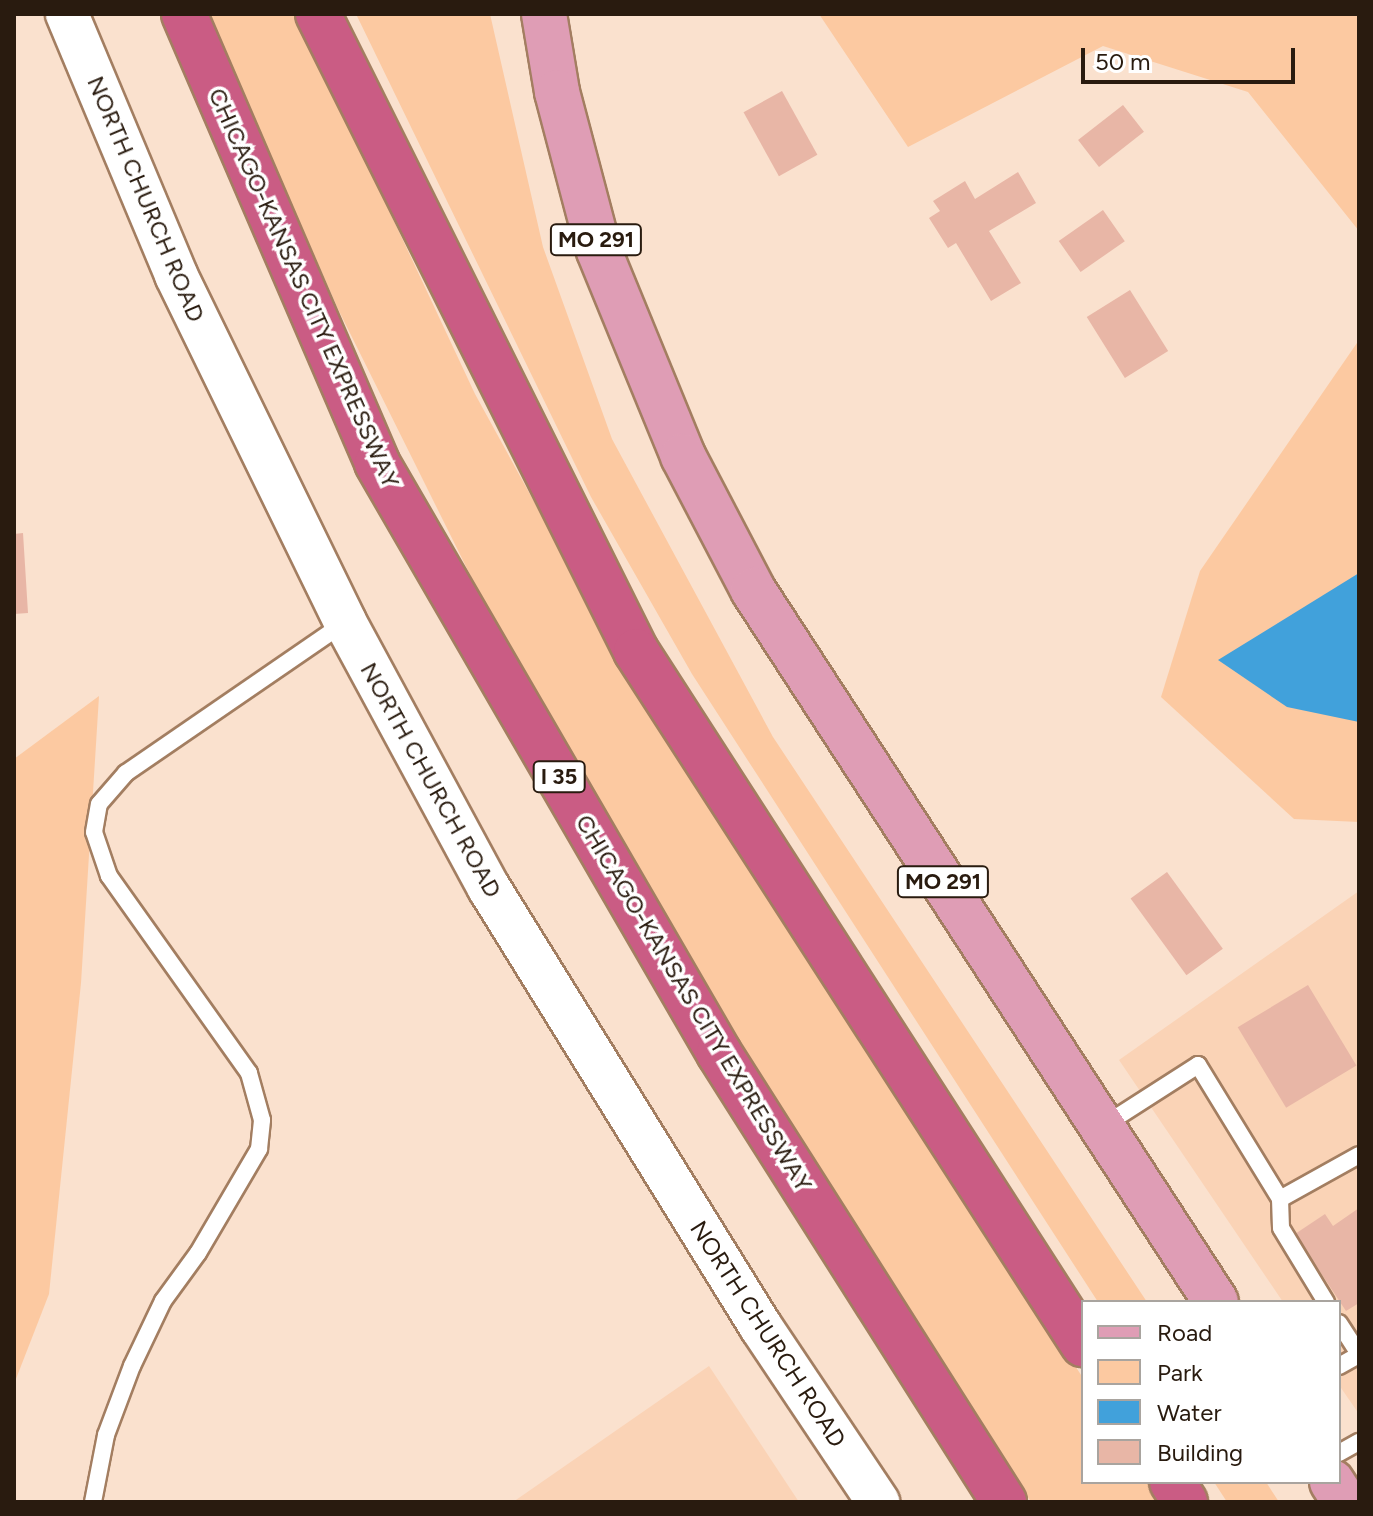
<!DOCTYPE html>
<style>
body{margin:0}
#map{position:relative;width:1373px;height:1516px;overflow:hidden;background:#fae1ce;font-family:Figtree,sans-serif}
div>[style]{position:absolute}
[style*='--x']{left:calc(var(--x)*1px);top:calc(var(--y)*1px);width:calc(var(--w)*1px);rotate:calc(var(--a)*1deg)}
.built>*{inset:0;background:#fad3b6}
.green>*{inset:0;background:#fcc9a1}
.water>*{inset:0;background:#41a1db}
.building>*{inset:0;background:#e8b6a6;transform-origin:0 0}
.roads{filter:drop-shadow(2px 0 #a37e61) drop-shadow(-2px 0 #a37e61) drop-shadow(0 2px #a37e61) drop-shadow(0 -2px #a37e61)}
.service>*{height:16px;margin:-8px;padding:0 8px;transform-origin:8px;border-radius:8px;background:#fff}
.secondary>*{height:42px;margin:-21px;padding:0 21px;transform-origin:21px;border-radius:21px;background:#fff}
.primary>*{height:44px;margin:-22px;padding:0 22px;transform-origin:22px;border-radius:22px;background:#df9db5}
.motorway>*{height:44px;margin:-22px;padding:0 22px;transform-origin:22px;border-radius:22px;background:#ca5c84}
span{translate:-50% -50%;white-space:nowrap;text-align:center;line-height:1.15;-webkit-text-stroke:7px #fff;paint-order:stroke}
.shield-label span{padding:2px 6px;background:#fff;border:2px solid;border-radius:6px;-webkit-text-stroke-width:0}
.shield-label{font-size:22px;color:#291b0f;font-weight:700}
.street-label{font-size:24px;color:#291b0f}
.frame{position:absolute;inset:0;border:16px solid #291b0f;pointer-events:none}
.legend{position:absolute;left:1081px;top:1300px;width:260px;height:184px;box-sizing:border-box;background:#fff;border:2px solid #a9a49f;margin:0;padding:10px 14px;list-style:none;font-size:24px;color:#291b0f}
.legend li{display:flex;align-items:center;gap:16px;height:40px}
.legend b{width:40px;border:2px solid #a9a49f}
.scale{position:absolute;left:1081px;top:48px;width:214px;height:36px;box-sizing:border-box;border:4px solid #291b0f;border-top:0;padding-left:10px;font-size:24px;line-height:28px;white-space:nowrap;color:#291b0f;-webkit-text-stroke:6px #fff;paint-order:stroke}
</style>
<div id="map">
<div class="built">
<i style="clip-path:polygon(1359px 891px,1359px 1414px,1339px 1385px,1339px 1302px,1283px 1302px,1119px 1060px)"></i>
<i style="clip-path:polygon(709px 1366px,799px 1502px,513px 1502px)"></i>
</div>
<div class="green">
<i style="clip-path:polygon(208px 14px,297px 14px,475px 394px,634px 684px,1083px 1378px,1083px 1482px,1150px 1482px,1163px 1502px,1031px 1502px,832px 1199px,651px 909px,520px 675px,338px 309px)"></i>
<i style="clip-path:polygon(356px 14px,490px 14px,543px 247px,612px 439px,773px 737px,1147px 1302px,1098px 1302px,692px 674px,591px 497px)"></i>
<i style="clip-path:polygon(819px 14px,1359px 14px,1359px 231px,1248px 92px,1103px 46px,908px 147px)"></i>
<i style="clip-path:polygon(1359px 340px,1359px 822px,1294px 819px,1161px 697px,1200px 571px)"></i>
<i style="clip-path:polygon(99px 696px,81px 983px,49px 1294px,14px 1384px,14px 759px)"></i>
<i style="clip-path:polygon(1214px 1482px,1266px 1482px,1279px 1502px,1227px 1502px)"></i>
</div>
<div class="water">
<i style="clip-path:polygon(1359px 573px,1359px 722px,1287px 707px,1218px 660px)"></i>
</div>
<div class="building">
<i style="left:782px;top:91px;width:73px;height:44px;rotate:61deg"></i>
<i style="left:1123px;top:105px;width:34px;height:57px;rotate:52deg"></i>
<i style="clip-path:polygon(1018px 172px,1036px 203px,989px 231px,1021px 283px,991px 301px,956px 243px,948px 248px,929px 218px,940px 211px,933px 201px,965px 181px,975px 199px)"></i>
<i style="left:1103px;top:210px;width:38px;height:54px;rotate:55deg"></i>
<i style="left:1130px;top:290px;width:72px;height:51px;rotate:58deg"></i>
<i style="clip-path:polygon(23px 533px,28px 613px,14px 614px,14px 534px)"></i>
<i style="left:1167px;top:872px;width:95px;height:45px;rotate:54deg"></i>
<i style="left:1308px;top:985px;width:94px;height:82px;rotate:59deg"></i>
<i style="clip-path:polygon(1359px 1208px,1359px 1303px,1346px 1311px,1295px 1234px,1325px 1214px,1333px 1226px)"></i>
</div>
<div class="roads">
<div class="service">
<i style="--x:1103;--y:1126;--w:113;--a:-32.7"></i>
<i style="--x:1198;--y:1065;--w:157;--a:58.5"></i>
<i style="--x:1280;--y:1199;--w:29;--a:88"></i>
<i style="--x:1281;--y:1228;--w:87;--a:58.7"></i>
<i style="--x:1280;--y:1199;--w:90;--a:-29.1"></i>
<i style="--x:1339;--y:1323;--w:37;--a:57"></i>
<i style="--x:1339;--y:1366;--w:23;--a:-29"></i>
<i style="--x:1339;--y:1453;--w:23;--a:-29"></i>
<i style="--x:93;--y:1502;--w:68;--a:-79"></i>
<i style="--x:106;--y:1435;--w:74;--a:-69.4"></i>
<i style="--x:132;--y:1366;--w:72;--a:-64.5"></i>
<i style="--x:163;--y:1301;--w:59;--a:-53.9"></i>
<i style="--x:198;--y:1253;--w:121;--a:-59.6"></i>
<i style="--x:259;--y:1149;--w:29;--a:-84"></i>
<i style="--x:262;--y:1120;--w:49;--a:-105.5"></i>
<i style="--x:249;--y:1073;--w:242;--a:-125.4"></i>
<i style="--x:109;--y:876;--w:46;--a:-108.8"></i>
<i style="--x:94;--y:832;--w:28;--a:-80"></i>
<i style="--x:99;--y:804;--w:41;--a:-48.9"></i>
<i style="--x:126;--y:773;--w:265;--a:-34.5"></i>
</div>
<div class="secondary">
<i style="--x:67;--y:14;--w:283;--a:67.3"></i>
<i style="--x:176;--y:275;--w:386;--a:64"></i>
<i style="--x:345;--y:622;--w:302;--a:61.6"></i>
<i style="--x:489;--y:888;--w:516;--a:58.22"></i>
<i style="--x:761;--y:1327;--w:211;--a:56.2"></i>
</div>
<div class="primary">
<i style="--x:544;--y:14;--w:79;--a:80.5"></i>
<i style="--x:557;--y:92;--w:164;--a:75.2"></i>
<i style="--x:599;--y:251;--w:222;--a:67.7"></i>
<i style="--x:683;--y:456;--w:151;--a:62.4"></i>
<i style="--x:753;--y:590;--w:849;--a:56.96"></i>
<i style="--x:1332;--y:1482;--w:24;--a:57"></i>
</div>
<div class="motorway">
<i style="--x:184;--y:14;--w:489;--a:66.7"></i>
<i style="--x:377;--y:463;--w:682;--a:59.9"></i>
<i style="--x:719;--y:1053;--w:532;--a:57.59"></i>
<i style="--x:318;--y:14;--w:712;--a:63.47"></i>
<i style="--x:636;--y:651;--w:825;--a:57.18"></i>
<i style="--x:1172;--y:1482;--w:24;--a:57"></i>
</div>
</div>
<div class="shield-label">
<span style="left:596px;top:240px">MO 291</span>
<span style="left:559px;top:777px">I 35</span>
<span style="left:943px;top:882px">MO 291</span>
</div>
<div class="street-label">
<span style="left:146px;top:199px;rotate:67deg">NORTH CHURCH ROAD</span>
<span style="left:304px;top:288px;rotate:66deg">CHICAGO-KANSAS CITY EXPRESSWAY</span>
<span style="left:431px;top:780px;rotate:61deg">NORTH CHURCH ROAD</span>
<span style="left:694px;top:1003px;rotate:59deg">CHICAGO-KANSAS CITY EXPRESSWAY</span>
<span style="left:768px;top:1334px;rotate:57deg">NORTH CHURCH ROAD</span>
</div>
<div class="frame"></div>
<ul class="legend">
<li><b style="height:10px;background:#df9db5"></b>Road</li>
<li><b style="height:22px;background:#fcc9a1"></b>Park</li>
<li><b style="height:22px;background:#41a1db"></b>Water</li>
<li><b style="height:22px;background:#e8b6a6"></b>Building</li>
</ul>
<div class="scale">50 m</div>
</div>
